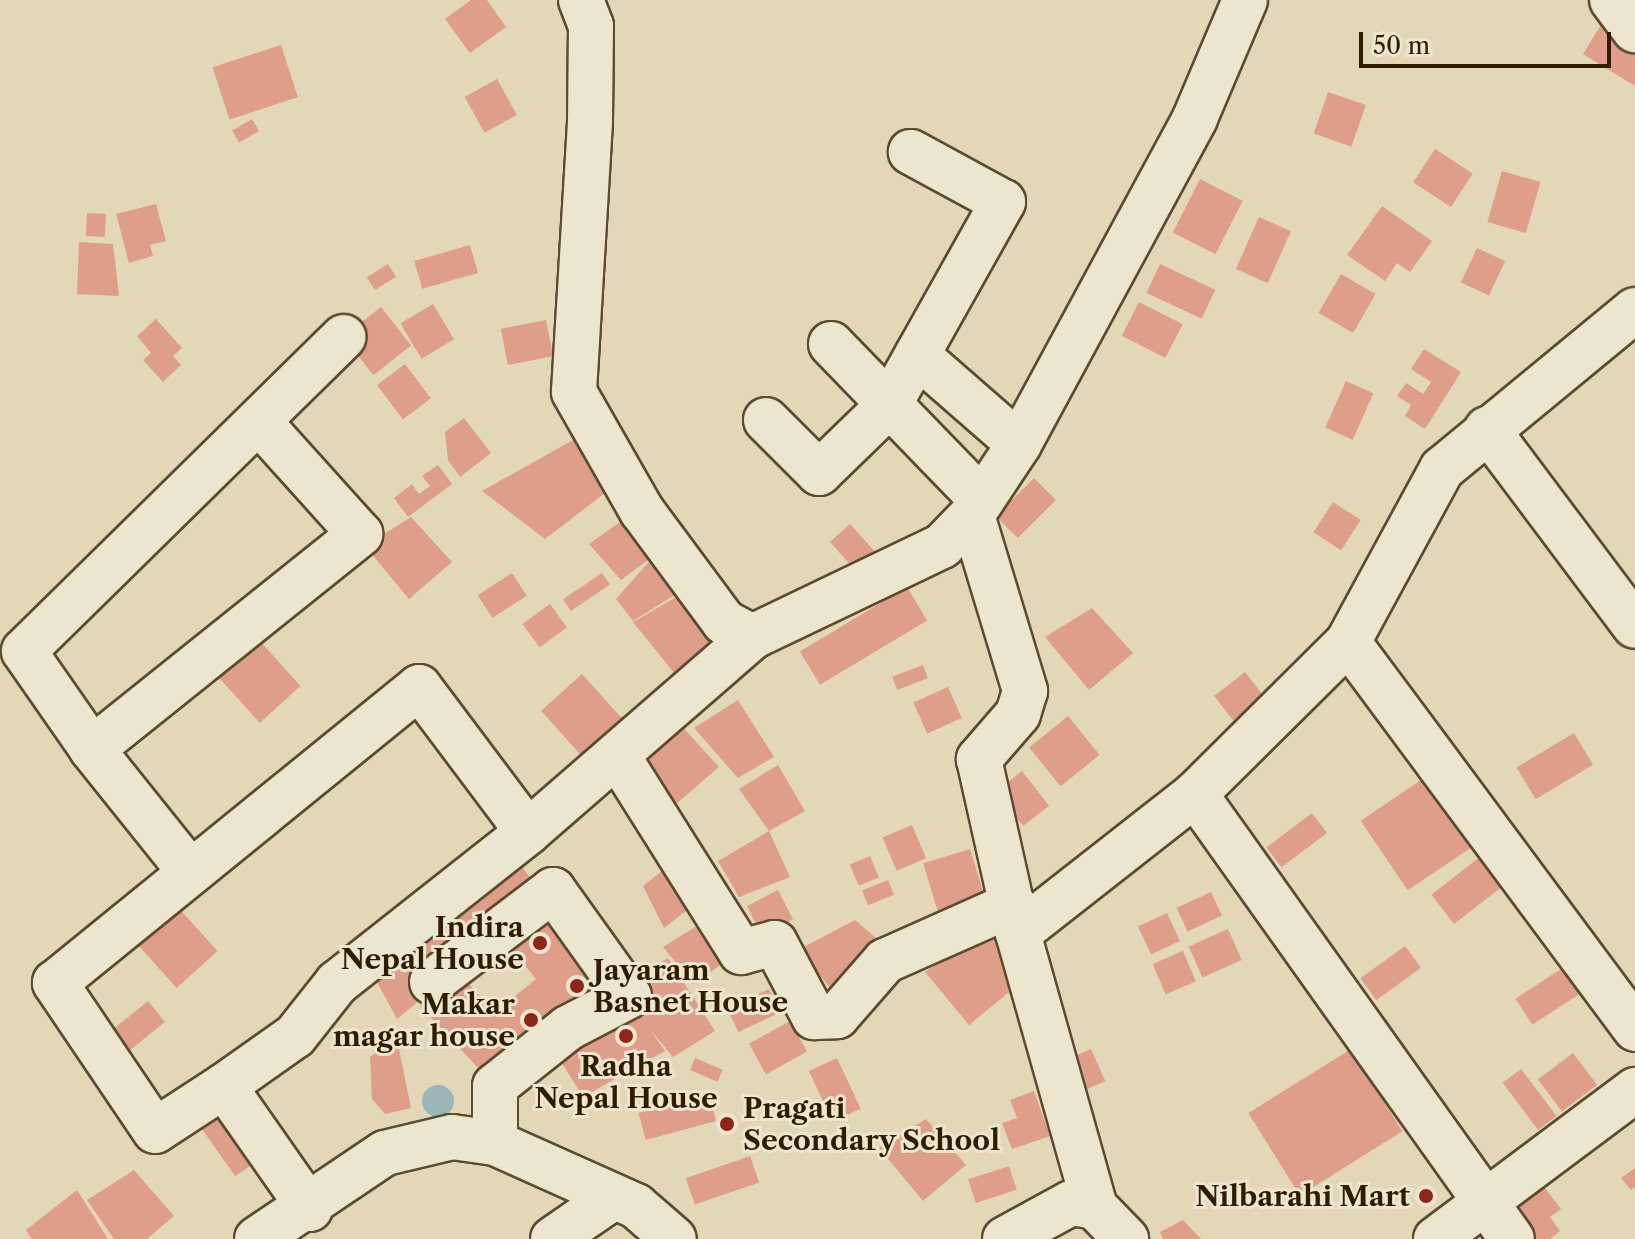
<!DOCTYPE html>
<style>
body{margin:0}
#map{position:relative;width:1635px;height:1239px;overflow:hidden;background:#e2d8b8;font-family:"Libre Caslon Text",serif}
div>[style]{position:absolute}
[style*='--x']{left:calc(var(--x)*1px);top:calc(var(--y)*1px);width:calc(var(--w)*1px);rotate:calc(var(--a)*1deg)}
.water>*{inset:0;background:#9bb6bb}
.round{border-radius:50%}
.building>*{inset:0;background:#df9e8a;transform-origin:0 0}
.roads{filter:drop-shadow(2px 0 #5c4b2e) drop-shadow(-2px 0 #5c4b2e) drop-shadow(0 2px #5c4b2e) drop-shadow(0 -2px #5c4b2e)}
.minor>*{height:44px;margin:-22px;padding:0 22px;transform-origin:22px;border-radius:22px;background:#ece6d1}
.dots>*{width:22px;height:22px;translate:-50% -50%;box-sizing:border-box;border:4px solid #ece6d1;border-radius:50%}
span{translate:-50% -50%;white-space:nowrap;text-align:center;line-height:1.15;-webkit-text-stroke:6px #ece6d1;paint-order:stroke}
.poi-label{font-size:28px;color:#301c00;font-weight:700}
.right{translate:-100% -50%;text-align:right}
.left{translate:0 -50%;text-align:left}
.scale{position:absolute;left:1359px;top:32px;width:252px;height:36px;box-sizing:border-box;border:4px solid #301c00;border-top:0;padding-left:10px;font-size:24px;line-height:28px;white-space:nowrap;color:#301c00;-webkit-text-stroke:6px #ece6d1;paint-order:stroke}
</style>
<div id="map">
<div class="water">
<i class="round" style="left:422px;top:1085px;width:32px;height:32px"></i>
</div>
<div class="building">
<i style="clip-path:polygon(471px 0,487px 0,506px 27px,470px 53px,445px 19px)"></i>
<i style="clip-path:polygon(1602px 23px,1635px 43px,1635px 86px,1583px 54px)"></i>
<i style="left:281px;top:45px;width:55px;height:72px;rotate:72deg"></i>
<i style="left:497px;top:79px;width:41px;height:37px;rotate:61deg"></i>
<i style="left:1328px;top:92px;width:40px;height:44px;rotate:19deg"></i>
<i style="left:252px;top:119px;width:14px;height:23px;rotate:60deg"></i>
<i style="left:1435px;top:149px;width:45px;height:40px;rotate:33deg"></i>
<i style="left:1502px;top:171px;width:40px;height:53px;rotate:16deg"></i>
<i style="left:1200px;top:179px;width:48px;height:60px;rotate:27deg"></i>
<i style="clip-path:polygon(156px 204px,166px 241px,150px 245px,153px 256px,129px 263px,116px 214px)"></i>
<i style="clip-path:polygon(1382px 206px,1432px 241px,1410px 272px,1397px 263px,1385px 281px,1347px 255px)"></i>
<i style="left:87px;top:213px;width:19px;height:23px;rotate:3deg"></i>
<i style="left:1259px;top:217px;width:35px;height:57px;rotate:24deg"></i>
<i style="clip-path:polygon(79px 242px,113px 244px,119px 296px,77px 294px)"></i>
<i style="left:470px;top:245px;width:29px;height:58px;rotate:74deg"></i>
<i style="left:1477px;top:248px;width:31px;height:38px;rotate:25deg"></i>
<i style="left:388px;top:264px;width:15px;height:25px;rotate:58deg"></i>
<i style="left:1160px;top:264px;width:61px;height:32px;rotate:25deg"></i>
<i style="left:1341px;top:274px;width:40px;height:45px;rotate:30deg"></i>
<i style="left:1139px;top:302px;width:49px;height:38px;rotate:27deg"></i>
<i style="left:433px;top:304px;width:41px;height:38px;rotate:59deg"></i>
<i style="left:381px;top:307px;width:49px;height:48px;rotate:52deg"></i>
<i style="clip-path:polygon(156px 319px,182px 348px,173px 356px,181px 365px,163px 382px,143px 360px,151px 353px,137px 336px)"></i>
<i style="left:546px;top:320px;width:37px;height:46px;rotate:79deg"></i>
<i style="clip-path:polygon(1424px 349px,1461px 372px,1425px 429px,1405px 416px,1411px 405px,1397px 396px,1406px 383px,1423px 394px,1431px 382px,1411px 369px)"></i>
<i style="left:405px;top:364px;width:43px;height:35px;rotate:53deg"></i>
<i style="left:1346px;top:381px;width:30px;height:51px;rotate:24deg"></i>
<i style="clip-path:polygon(464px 418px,491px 453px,460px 477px,448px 460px,445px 432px)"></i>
<i style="clip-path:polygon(573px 440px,614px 486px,545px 539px,482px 491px)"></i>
<i style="clip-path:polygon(438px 465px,452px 484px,408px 517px,394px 498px,412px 484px,419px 494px,430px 486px,422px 476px)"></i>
<i style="left:1034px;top:478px;width:31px;height:54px;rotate:45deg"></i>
<i style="left:1333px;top:502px;width:33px;height:36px;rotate:33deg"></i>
<i style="clip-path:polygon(411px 517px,452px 562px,409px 599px,365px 546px)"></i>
<i style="clip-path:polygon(620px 522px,652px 557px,621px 580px,589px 544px)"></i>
<i style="left:850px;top:524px;width:47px;height:27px;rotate:48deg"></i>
<i style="clip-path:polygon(662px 547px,694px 583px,633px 621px,616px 599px)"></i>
<i style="left:512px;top:573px;width:27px;height:41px;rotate:57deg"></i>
<i style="left:602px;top:573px;width:14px;height:47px;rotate:56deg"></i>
<i style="clip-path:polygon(695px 586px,735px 643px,683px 684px,633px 622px)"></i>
<i style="left:907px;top:587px;width:39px;height:125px;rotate:59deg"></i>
<i style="left:550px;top:604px;width:29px;height:34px;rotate:54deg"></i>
<i style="clip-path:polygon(1092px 608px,1133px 653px,1089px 690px,1045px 637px)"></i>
<i style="left:259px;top:640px;width:62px;height:55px;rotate:48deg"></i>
<i style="left:923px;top:665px;width:14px;height:33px;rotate:69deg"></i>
<i style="left:1245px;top:672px;width:31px;height:39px;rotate:52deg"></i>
<i style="left:582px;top:674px;width:62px;height:55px;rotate:48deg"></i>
<i style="left:948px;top:687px;width:34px;height:38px;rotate:66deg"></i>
<i style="clip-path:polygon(738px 700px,774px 757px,738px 778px,694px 728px)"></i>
<i style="left:1068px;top:716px;width:50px;height:50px;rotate:51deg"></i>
<i style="clip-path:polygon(678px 722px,719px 767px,676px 804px,632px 751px)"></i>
<i style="left:1574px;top:733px;width:37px;height:67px;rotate:59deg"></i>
<i style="clip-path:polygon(778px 765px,805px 811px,769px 831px,790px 877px,739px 897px,718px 861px,769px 831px,739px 789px)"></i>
<i style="left:1022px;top:771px;width:44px;height:33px;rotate:52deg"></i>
<i style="left:1427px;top:776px;width:84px;height:80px;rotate:56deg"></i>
<i style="left:1312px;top:813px;width:25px;height:57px;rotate:53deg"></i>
<i style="left:912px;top:825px;width:36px;height:32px;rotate:67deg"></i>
<i style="left:970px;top:849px;width:55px;height:49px;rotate:73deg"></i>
<i style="left:870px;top:856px;width:23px;height:22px;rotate:67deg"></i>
<i style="left:1481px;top:856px;width:37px;height:63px;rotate:52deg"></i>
<i style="clip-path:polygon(516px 859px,545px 897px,397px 1019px,371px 971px)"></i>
<i style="clip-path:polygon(671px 864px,704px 897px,664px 928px,643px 886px)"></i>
<i style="left:888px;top:880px;width:16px;height:28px;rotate:68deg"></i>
<i style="left:778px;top:890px;width:33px;height:35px;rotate:63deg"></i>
<i style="left:1211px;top:892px;width:26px;height:38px;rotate:65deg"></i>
<i style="left:176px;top:905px;width:62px;height:55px;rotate:48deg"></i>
<i style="clip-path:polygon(545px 906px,619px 994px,495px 1086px,420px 1006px,465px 979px,494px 1013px,536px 979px,501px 936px)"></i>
<i style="left:1167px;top:913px;width:31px;height:32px;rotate:65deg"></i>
<i style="clip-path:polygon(708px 919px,738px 953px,693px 984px,663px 947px)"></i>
<i style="clip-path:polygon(855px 920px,884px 945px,837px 997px,800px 949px)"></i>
<i style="clip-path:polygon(997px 926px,1013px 989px,969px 1025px,925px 972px)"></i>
<i style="left:1228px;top:929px;width:34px;height:43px;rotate:66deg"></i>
<i style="left:1405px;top:946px;width:27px;height:55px;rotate:54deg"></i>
<i style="left:1183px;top:951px;width:33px;height:33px;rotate:67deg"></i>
<i style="clip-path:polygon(668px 958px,715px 1031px,673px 1057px,650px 1029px,665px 1051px,583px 1097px,552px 1047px,625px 1002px,642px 1018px,650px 1013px,623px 985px)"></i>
<i style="left:1575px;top:960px;width:31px;height:71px;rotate:57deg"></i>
<i style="left:769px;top:989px;width:26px;height:46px;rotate:65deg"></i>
<i style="left:148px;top:1001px;width:27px;height:53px;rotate:51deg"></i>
<i style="left:790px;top:1021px;width:35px;height:47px;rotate:61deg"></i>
<i style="clip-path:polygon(381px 1049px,399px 1049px,411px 1108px,385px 1114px,372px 1099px,370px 1057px)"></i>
<i style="left:1091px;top:1049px;width:35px;height:25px;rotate:66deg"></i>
<i style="left:1351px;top:1049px;width:97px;height:121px;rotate:58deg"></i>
<i style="left:1573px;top:1053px;width:40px;height:44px;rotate:53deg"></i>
<i style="left:695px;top:1058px;width:30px;height:13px;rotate:23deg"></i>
<i style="left:837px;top:1058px;width:56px;height:31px;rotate:65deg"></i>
<i style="left:1521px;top:1069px;width:59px;height:23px;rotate:53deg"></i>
<i style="clip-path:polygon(1034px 1091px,1050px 1136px,1012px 1149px,1002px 1123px,1017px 1118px,1010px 1100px)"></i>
<i style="left:709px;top:1094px;width:28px;height:73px;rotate:75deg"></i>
<i style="left:219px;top:1101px;width:71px;height:30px;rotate:55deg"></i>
<i style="clip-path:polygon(926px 1119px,966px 1165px,923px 1201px,879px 1148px)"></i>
<i style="left:750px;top:1156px;width:28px;height:68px;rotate:71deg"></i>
<i style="left:1009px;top:1166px;width:25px;height:43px;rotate:72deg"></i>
<i style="clip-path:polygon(1635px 1168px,1635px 1187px,1631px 1190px,1621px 1178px)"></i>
<i style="clip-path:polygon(134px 1170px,174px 1216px,147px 1239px,114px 1239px,87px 1200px)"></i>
<i style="clip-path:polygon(1542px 1184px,1561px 1209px,1550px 1217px,1560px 1231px,1550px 1239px,1535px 1239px,1511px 1207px)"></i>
<i style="clip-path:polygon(77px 1190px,108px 1239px,32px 1239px,26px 1230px)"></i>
<i style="clip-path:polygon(1183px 1220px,1201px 1239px,1163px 1239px,1160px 1232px)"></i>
</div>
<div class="roads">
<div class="minor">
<i style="--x:581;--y:0;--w:28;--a:69"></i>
<i style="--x:591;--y:26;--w:96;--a:90.6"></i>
<i style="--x:590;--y:122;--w:270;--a:93.4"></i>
<i style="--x:574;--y:392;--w:137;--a:60.3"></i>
<i style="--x:642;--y:511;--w:138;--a:53.5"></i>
<i style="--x:724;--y:622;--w:32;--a:28"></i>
<i style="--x:752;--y:637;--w:211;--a:-25.6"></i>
<i style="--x:942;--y:546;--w:43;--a:-45.9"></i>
<i style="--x:972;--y:515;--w:85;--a:-56.5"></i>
<i style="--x:1019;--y:444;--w:370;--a:-61.6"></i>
<i style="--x:1195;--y:118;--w:128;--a:-67"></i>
<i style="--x:1612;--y:0;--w:38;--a:53"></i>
<i style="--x:831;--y:344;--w:217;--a:45.9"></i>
<i style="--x:917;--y:355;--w:135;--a:41.1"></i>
<i style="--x:766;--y:420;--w:75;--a:45"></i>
<i style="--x:819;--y:473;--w:98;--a:-44.2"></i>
<i style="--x:889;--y:405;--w:233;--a:-60.7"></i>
<i style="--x:1003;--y:202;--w:105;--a:-151.5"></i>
<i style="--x:1487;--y:429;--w:246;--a:53.1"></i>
<i style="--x:972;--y:515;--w:184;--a:73.2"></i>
<i style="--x:1025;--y:691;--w:24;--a:107"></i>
<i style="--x:1018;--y:714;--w:60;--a:130.9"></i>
<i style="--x:979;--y:759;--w:178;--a:77.4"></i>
<i style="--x:1018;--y:933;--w:285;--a:74.3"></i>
<i style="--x:1348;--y:642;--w:482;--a:53.4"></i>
<i style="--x:92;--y:749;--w:119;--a:-124.8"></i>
<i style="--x:24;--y:651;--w:448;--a:-44.5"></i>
<i style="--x:617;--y:755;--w:233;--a:57.8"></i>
<i style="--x:741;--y:952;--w:35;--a:-15"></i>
<i style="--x:775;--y:943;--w:84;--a:62.2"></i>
<i style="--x:814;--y:1017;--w:23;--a:-2"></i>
<i style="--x:837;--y:1016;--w:73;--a:-48.9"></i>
<i style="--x:885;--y:961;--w:140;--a:-24"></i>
<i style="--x:1195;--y:794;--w:546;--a:54.54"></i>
<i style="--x:188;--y:869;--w:154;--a:-128.7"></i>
<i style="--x:92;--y:749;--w:344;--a:-38.7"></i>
<i style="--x:360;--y:534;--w:151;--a:-132"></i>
<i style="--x:1018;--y:933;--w:225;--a:-38.1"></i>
<i style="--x:1195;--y:794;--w:216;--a:-44.8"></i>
<i style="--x:1348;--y:642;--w:197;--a:-61.5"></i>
<i style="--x:1442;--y:469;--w:250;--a:-39.5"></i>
<i style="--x:432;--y:982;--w:152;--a:-37.2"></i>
<i style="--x:553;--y:890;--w:130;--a:54.4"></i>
<i style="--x:629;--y:996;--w:69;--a:152.3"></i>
<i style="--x:568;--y:1028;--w:93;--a:141.5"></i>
<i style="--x:495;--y:1086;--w:57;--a:90"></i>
<i style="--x:224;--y:1086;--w:82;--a:146.9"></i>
<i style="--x:155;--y:1131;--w:179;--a:-124"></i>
<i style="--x:55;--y:983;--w:469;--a:-39.1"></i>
<i style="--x:419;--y:687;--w:181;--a:53.1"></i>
<i style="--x:310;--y:1209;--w:150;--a:-125"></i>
<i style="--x:224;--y:1086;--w:87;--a:-35.2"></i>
<i style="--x:295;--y:1036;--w:68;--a:-51.6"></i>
<i style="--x:337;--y:983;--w:243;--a:-38.3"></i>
<i style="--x:528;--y:832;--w:297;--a:-41"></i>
<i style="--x:257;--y:1239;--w:154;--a:-33.9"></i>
<i style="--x:385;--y:1153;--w:69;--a:-13.4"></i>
<i style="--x:452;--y:1137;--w:43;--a:7.9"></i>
<i style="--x:495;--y:1143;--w:154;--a:24.1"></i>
<i style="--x:636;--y:1206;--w:50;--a:41"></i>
<i style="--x:553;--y:1239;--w:67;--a:-34.6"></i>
<i style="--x:1005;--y:1239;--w:75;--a:-28.6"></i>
<i style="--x:1071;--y:1203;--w:24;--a:9"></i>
<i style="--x:1095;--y:1207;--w:45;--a:45.9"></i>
<i style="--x:1436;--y:1239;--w:249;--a:-36.8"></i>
</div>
</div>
<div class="dots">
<i style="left:540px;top:943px;background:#8f2418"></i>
<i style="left:577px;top:986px;background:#8f2418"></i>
<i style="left:531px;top:1020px;background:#8f2418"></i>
<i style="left:626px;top:1036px;background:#8f2418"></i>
<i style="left:727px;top:1124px;background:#8f2418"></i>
<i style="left:1426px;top:1196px;background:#8f2418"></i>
</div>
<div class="poi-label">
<span class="right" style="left:524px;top:943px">Indira<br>Nepal House</span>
<span class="left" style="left:593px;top:986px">Jayaram<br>Basnet House</span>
<span class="right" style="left:515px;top:1020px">Makar<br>magar house</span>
<span style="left:626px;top:1082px">Radha<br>Nepal House</span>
<span class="left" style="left:743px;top:1124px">Pragati<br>Secondary School</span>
<span class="right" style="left:1410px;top:1196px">Nilbarahi Mart</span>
</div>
<div class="scale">50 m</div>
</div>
